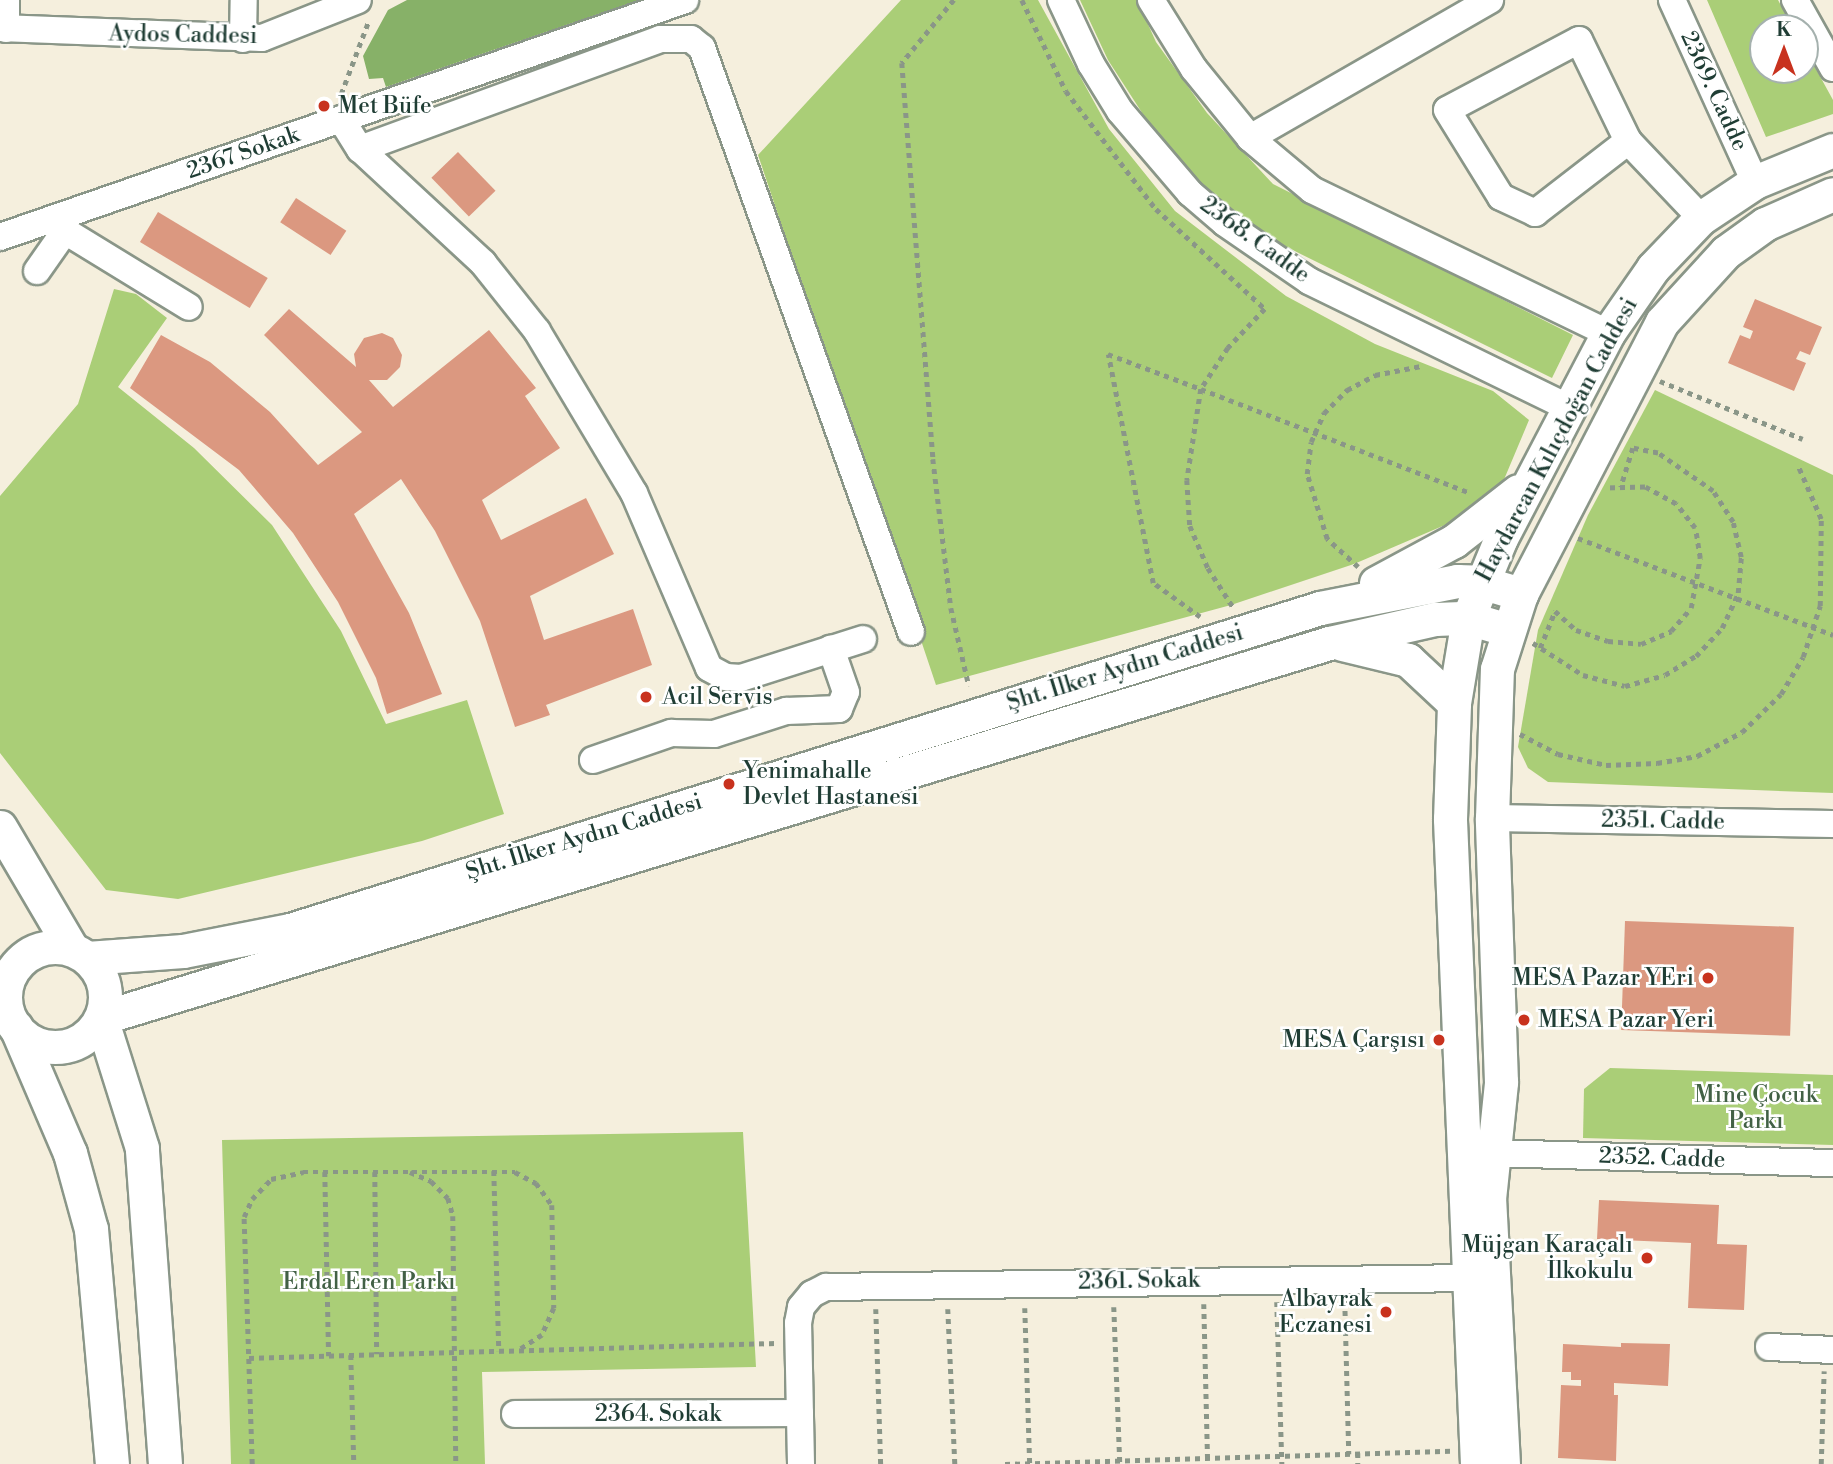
<!DOCTYPE html>
<meta charset="utf-8">
<style>
body{margin:0}
#map{position:relative;width:1833px;height:1464px;overflow:hidden;background:#f5efdd;font-family:"Libre Bodoni",serif}
div>[style]{position:absolute}
[style*='--x']{left:calc(var(--x)*1px);top:calc(var(--y)*1px);width:calc(var(--w)*1px);rotate:calc(var(--a)*1deg)}
.green>*{inset:0;background:#aace77}
.forest>*{inset:0;background:#87b168}
.building>*{inset:0;background:#db9880;transform-origin:0 0}
.path>*{height:4.5px;margin-top:-2.25px;transform-origin:0;background:repeating-linear-gradient(90deg,#8a9688 0 5px,transparent 0 10px)}
.roads{filter:drop-shadow(2px 0 #8a9688) drop-shadow(-2px 0 #8a9688) drop-shadow(0 2px #8a9688) drop-shadow(0 -2px #8a9688)}
.minor>*{height:26px;margin:-13px;padding:0 13px;transform-origin:13px;border-radius:13px;background:#fff}
.major>*{height:33px;margin:-16.5px;padding:0 16.5px;transform-origin:16.5px;border-radius:16.5px;background:#fff}
.major>.ring{margin:-16.5px;padding:0;box-sizing:content-box;background:none;border:33px solid #fff;border-radius:50%}
.dots>*{width:19px;height:19px;translate:-50% -50%;box-sizing:border-box;border:4px solid #fff;border-radius:50%}
span{translate:-50% -50%;white-space:nowrap;text-align:center;line-height:1.15;-webkit-text-stroke:5px #fff;paint-order:stroke}
.street-label{font-size:23px;color:#1f3d34}
.poi-label{font-size:23px;color:#1f3d34}
.left{translate:0 -50%;text-align:left}
.right{translate:-100% -50%;text-align:right}
.park-label{font-size:23px;color:#426145}
.north{position:absolute;left:1749px;top:14px;width:70px;height:70px;box-sizing:border-box;background:#fff;border:2px solid #a5b1ae;border-radius:50%;rotate:0deg;font-size:19px;font-weight:700;line-height:28px;text-align:center;color:#1f3d34}
.north::after{content:'';display:block;margin:auto;width:24px;height:32px;background:#c8321e;clip-path:polygon(50% 0,100% 100%,50% 72%,0 100%)}
</style>
<div id="map">
<div class="green">
<i style="clip-path:polygon(901px 0,1038px 0,1109px 129px,1175px 211px,1286px 296px,1375px 344px,1493px 391px,1529px 420px,1500px 489px,1481px 497px,1466px 516px,1354px 564px,1231px 605px,936px 685px,758px 155px)"></i>
<i style="clip-path:polygon(1080px 0,1137px 0,1156px 42px,1207px 113px,1273px 184px,1573px 335px,1552px 378px,1250px 229px,1187px 169px,1148px 122px,1108px 60px)"></i>
<i style="clip-path:polygon(1707px 0,1778px 0,1793px 28px,1763px 28px,1763px 70px,1805px 70px,1805px 49px,1833px 100px,1833px 114px,1766px 137px)"></i>
<i style="clip-path:polygon(114px 289px,136px 294px,167px 318px,118px 387px,194px 448px,272px 525px,341px 631px,386px 724px,467px 700px,504px 814px,422px 841px,178px 899px,106px 890px,0 753px,0 496px,78px 404px)"></i>
<i style="clip-path:polygon(1655px 390px,1833px 475px,1833px 793px,1548px 782px,1528px 768px,1518px 747px,1538px 630px,1588px 515px)"></i>
<i style="clip-path:polygon(1610px 1068px,1833px 1075px,1833px 1145px,1583px 1138px,1584px 1089px)"></i>
<i style="clip-path:polygon(743px 1132px,756px 1367px,482px 1372px,485px 1464px,231px 1464px,222px 1140px)"></i>
</div>
<div class="forest">
<i style="clip-path:polygon(407px 0,639px 0,386px 87px,383px 78px,369px 79px,363px 56px,388px 10px)"></i>
</div>
<div class="building">
<i style="left:458px;top:152px;width:54px;height:37px;rotate:46deg"></i>
<i style="left:296px;top:198px;width:60px;height:29px;rotate:33deg"></i>
<i style="left:158px;top:212px;width:128px;height:35px;rotate:31deg"></i>
<i style="clip-path:polygon(1755px 299px,1822px 327px,1810px 355px,1800px 351px,1796px 359px,1806px 363px,1794px 391px,1728px 363px,1740px 335px,1750px 339px,1753px 331px,1743px 327px)"></i>
<i style="clip-path:polygon(289px 309px,356px 367px,354px 354px,364px 338px,382px 333px,393px 338px,402px 355px,400px 367px,387px 380px,369px 380px,393px 407px,489px 330px,536px 388px,525px 396px,560px 448px,482px 500px,501px 540px,586px 498px,614px 554px,530px 596px,544px 640px,633px 609px,652px 665px,546px 705px,550px 715px,515px 727px,480px 621px,435px 531px,401px 479px,354px 514px,409px 613px,442px 694px,387px 714px,376px 678px,338px 602px,293px 533px,239px 470px,130px 388px,161px 335px,210px 362px,270px 412px,318px 465px,362px 432px,264px 335px)"></i>
<i style="left:1625px;top:921px;width:169px;height:109px;rotate:2deg"></i>
<i style="clip-path:polygon(1599px 1200px,1719px 1205px,1717px 1244px,1747px 1245px,1744px 1310px,1688px 1308px,1691px 1243px,1597px 1239px)"></i>
<i style="clip-path:polygon(1621px 1343px,1670px 1344px,1668px 1386px,1614px 1383px,1614px 1395px,1618px 1395px,1616px 1461px,1558px 1458px,1561px 1385px,1581px 1386px,1581px 1380px,1571px 1380px,1571px 1372px,1562px 1372px,1563px 1344px,1621px 1347px)"></i>
</div>
<div class="path">
<i style="--x:954;--y:0;--w:82;--a:129.5"></i>
<i style="--x:902;--y:63;--w:397;--a:85.5"></i>
<i style="--x:933;--y:459;--w:150;--a:83.1"></i>
<i style="--x:951;--y:608;--w:80;--a:77"></i>
<i style="--x:1022;--y:0;--w:101;--a:64.2"></i>
<i style="--x:1066;--y:91;--w:148;--a:52.7"></i>
<i style="--x:1156;--y:209;--w:148;--a:42.5"></i>
<i style="--x:1265;--y:309;--w:54;--a:133.5"></i>
<i style="--x:1228;--y:348;--w:49;--a:123.4"></i>
<i style="--x:1201;--y:389;--w:289;--a:21.1"></i>
<i style="--x:341;--y:94;--w:79;--a:-69.3"></i>
<i style="--x:1660;--y:381;--w:154;--a:22.1"></i>
<i style="--x:1578;--y:538;--w:273;--a:20.8"></i>
<i style="--x:1358;--y:567;--w:42;--a:-137.9"></i>
<i style="--x:1327;--y:539;--w:68;--a:-107.1"></i>
<i style="--x:1307;--y:474;--w:32;--a:-83"></i>
<i style="--x:1311;--y:442;--w:32;--a:-66"></i>
<i style="--x:1324;--y:413;--w:33;--a:-45"></i>
<i style="--x:1347;--y:390;--w:32;--a:-28"></i>
<i style="--x:1375;--y:375;--w:47;--a:-11.1"></i>
<i style="--x:1200;--y:617;--w:58;--a:-144.1"></i>
<i style="--x:1153;--y:583;--w:233;--a:-101.1"></i>
<i style="--x:1108;--y:354;--w:99;--a:20.6"></i>
<i style="--x:1201;--y:389;--w:92;--a:98.7"></i>
<i style="--x:1187;--y:480;--w:46;--a:86.3"></i>
<i style="--x:1190;--y:526;--w:46;--a:66.8"></i>
<i style="--x:1208;--y:568;--w:46;--a:57.3"></i>
<i style="--x:1533;--y:643;--w:59;--a:32.6"></i>
<i style="--x:1583;--y:675;--w:43;--a:14.7"></i>
<i style="--x:1625;--y:686;--w:41;--a:-15.4"></i>
<i style="--x:1665;--y:675;--w:36;--a:-32"></i>
<i style="--x:1696;--y:656;--w:38;--a:-47"></i>
<i style="--x:1722;--y:628;--w:38;--a:-65"></i>
<i style="--x:1738;--y:593;--w:36;--a:-85"></i>
<i style="--x:1741;--y:557;--w:36;--a:-103"></i>
<i style="--x:1733;--y:522;--w:37;--a:-123"></i>
<i style="--x:1713;--y:491;--w:67;--a:-145.4"></i>
<i style="--x:1658;--y:453;--w:25;--a:-169"></i>
<i style="--x:1633;--y:448;--w:41;--a:107.1"></i>
<i style="--x:1540;--y:648;--w:40;--a:-68"></i>
<i style="--x:1555;--y:611;--w:28;--a:42"></i>
<i style="--x:1576;--y:630;--w:34;--a:19"></i>
<i style="--x:1608;--y:641;--w:33;--a:5"></i>
<i style="--x:1641;--y:644;--w:33;--a:-23"></i>
<i style="--x:1671;--y:631;--w:30;--a:-49"></i>
<i style="--x:1691;--y:608;--w:51;--a:-79.8"></i>
<i style="--x:1700;--y:558;--w:30;--a:-99"></i>
<i style="--x:1695;--y:528;--w:31;--a:-128"></i>
<i style="--x:1676;--y:504;--w:35;--a:-151"></i>
<i style="--x:1645;--y:487;--w:40;--a:178.6"></i>
<i style="--x:1520;--y:734;--w:43;--a:27.8"></i>
<i style="--x:1558;--y:754;--w:49;--a:12.9"></i>
<i style="--x:1606;--y:765;--w:51;--a:-2.2"></i>
<i style="--x:1657;--y:763;--w:41;--a:-9.9"></i>
<i style="--x:1697;--y:756;--w:51;--a:-28.1"></i>
<i style="--x:1742;--y:732;--w:54;--a:-44.3"></i>
<i style="--x:1781;--y:694;--w:43;--a:-59.3"></i>
<i style="--x:1803;--y:657;--w:54;--a:-71.6"></i>
<i style="--x:1820;--y:606;--w:87;--a:-89.3"></i>
<i style="--x:1821;--y:519;--w:58;--a:-113.5"></i>
<i style="--x:494;--y:1171;--w:180;--a:88.4"></i>
<i style="--x:325;--y:1172;--w:184;--a:88.8"></i>
<i style="--x:375;--y:1172;--w:182;--a:89.4"></i>
<i style="--x:412;--y:1172;--w:103;--a:0"></i>
<i style="--x:515;--y:1172;--w:24;--a:28"></i>
<i style="--x:536;--y:1183;--w:27;--a:54"></i>
<i style="--x:552;--y:1205;--w:103;--a:88.9"></i>
<i style="--x:554;--y:1308;--w:30;--a:114"></i>
<i style="--x:542;--y:1335;--w:27;--a:147"></i>
<i style="--x:1345;--y:1301;--w:153;--a:88.5"></i>
<i style="--x:1277;--y:1302;--w:162;--a:88.2"></i>
<i style="--x:1204;--y:1304;--w:160;--a:88.6"></i>
<i style="--x:1114;--y:1307;--w:157;--a:87.8"></i>
<i style="--x:1025;--y:1308;--w:156;--a:88.2"></i>
<i style="--x:876;--y:1309;--w:155;--a:88.2"></i>
<i style="--x:948;--y:1309;--w:155;--a:87.4"></i>
<i style="--x:351;--y:1355;--w:109;--a:88.4"></i>
<i style="--x:249;--y:1358;--w:527;--a:-1.63"></i>
<i style="--x:1358;--y:1453;--w:11;--a:90"></i>
<i style="--x:252;--y:1464;--w:247;--a:-91.9"></i>
<i style="--x:244;--y:1217;--w:20;--a:-66"></i>
<i style="--x:252;--y:1199;--w:28;--a:-46"></i>
<i style="--x:271;--y:1179;--w:33;--a:-12"></i>
<i style="--x:303;--y:1172;--w:107;--a:0"></i>
<i style="--x:410;--y:1172;--w:23;--a:23"></i>
<i style="--x:431;--y:1181;--w:24;--a:45"></i>
<i style="--x:448;--y:1198;--w:19;--a:74"></i>
<i style="--x:453;--y:1216;--w:248;--a:89.3"></i>
<i style="--x:1005;--y:1464;--w:446;--a:-1.7"></i>
<i style="--x:1821;--y:1464;--w:93;--a:-88.2"></i>
</div>
<div class="roads">
<div class="minor">
<i style="--x:1061;--y:0;--w:71;--a:64.9"></i>
<i style="--x:1091;--y:64;--w:55;--a:58.3"></i>
<i style="--x:1120;--y:111;--w:108;--a:49.5"></i>
<i style="--x:1190;--y:193;--w:46;--a:40.6"></i>
<i style="--x:1225;--y:223;--w:102;--a:34.6"></i>
<i style="--x:1309;--y:281;--w:289;--a:26"></i>
<i style="--x:1151;--y:0;--w:81;--a:58.1"></i>
<i style="--x:1194;--y:69;--w:89;--a:50.9"></i>
<i style="--x:1250;--y:138;--w:81;--a:40"></i>
<i style="--x:1312;--y:190;--w:329;--a:25.8"></i>
<i style="--x:1672;--y:0;--w:200;--a:65.5"></i>
<i style="--x:1795;--y:0;--w:78;--a:60.8"></i>
<i style="--x:0;--y:28;--w:262;--a:2.2"></i>
<i style="--x:262;--y:38;--w:103;--a:-21.6"></i>
<i style="--x:6;--y:29;--w:29;--a:-90"></i>
<i style="--x:243;--y:39;--w:39;--a:-89"></i>
<i style="--x:341;--y:119;--w:36;--a:58"></i>
<i style="--x:360;--y:149;--w:168;--a:42.8"></i>
<i style="--x:483;--y:263;--w:87;--a:51.5"></i>
<i style="--x:537;--y:331;--w:189;--a:59.1"></i>
<i style="--x:634;--y:493;--w:190;--a:66.8"></i>
<i style="--x:709;--y:668;--w:19;--a:28"></i>
<i style="--x:726;--y:677;--w:15;--a:4"></i>
<i style="--x:741;--y:678;--w:128;--a:-17.7"></i>
<i style="--x:1250;--y:138;--w:277;--a:-29.9"></i>
<i style="--x:1628;--y:141;--w:112;--a:-115.9"></i>
<i style="--x:1579;--y:40;--w:149;--a:152.1"></i>
<i style="--x:1447;--y:110;--w:102;--a:58.2"></i>
<i style="--x:1501;--y:197;--w:38;--a:25"></i>
<i style="--x:1535;--y:213;--w:118;--a:-37.7"></i>
<i style="--x:1628;--y:141;--w:106;--a:46.5"></i>
<i style="--x:360;--y:149;--w:320;--a:-20.1"></i>
<i style="--x:660;--y:39;--w:31;--a:0"></i>
<i style="--x:691;--y:39;--w:14;--a:39"></i>
<i style="--x:702;--y:48;--w:620;--a:70.31"></i>
<i style="--x:56;--y:218;--w:16;--a:55"></i>
<i style="--x:65;--y:231;--w:145;--a:31.5"></i>
<i style="--x:0;--y:237;--w:725;--a:-19.08"></i>
<i style="--x:37;--y:271;--w:49;--a:-55"></i>
<i style="--x:593;--y:760;--w:83;--a:-19.1"></i>
<i style="--x:671;--y:733;--w:43;--a:1.3"></i>
<i style="--x:714;--y:734;--w:76;--a:-17.7"></i>
<i style="--x:786;--y:711;--w:53;--a:-2.2"></i>
<i style="--x:839;--y:709;--w:18;--a:-68"></i>
<i style="--x:846;--y:692;--w:46;--a:-109.2"></i>
<i style="--x:1492;--y:818;--w:341;--a:1"></i>
<i style="--x:1492;--y:1153;--w:341;--a:1.7"></i>
<i style="--x:1769;--y:1347;--w:64;--a:2.7"></i>
<i style="--x:515;--y:1414;--w:285;--a:-0.2"></i>
<i style="--x:801;--y:1464;--w:141;--a:-91.2"></i>
<i style="--x:798;--y:1323;--w:16;--a:-79"></i>
<i style="--x:801;--y:1307;--w:17;--a:-50"></i>
<i style="--x:812;--y:1294;--w:16;--a:-27"></i>
<i style="--x:826;--y:1287;--w:643;--a:-0.8"></i>
</div>
<div class="major">
<i style="--x:1376;--y:583;--w:89;--a:-28.3"></i>
<i style="--x:1454;--y:541;--w:81;--a:-38"></i>
<i style="--x:1342;--y:644;--w:68;--a:13.6"></i>
<i style="--x:1408;--y:660;--w:63;--a:43.1"></i>
<i style="--x:0;--y:827;--w:142;--a:59.5"></i>
<i class="ring" style="left:5px;top:947px;width:67px;height:67px"></i>
<i style="--x:87;--y:958;--w:96;--a:-4.2"></i>
<i style="--x:183;--y:951;--w:109;--a:-11.1"></i>
<i style="--x:290;--y:930;--w:1079;--a:-17.36"></i>
<i style="--x:1320;--y:608;--w:140;--a:-11.1"></i>
<i style="--x:1457;--y:581;--w:23;--a:2"></i>
<i style="--x:1480;--y:582;--w:43;--a:16.3"></i>
<i style="--x:16;--y:1027;--w:137;--a:66.8"></i>
<i style="--x:70;--y:1153;--w:79;--a:74.6"></i>
<i style="--x:91;--y:1229;--w:236;--a:84.9"></i>
<i style="--x:165;--y:1464;--w:317;--a:-94.2"></i>
<i style="--x:142;--y:1148;--w:136;--a:-107.5"></i>
<i style="--x:101;--y:1018;--w:1284;--a:-16.98"></i>
<i style="--x:1329;--y:643;--w:109;--a:-12.8"></i>
<i style="--x:1435;--y:619;--w:33;--a:-2"></i>
<i style="--x:1468;--y:618;--w:42;--a:16.7"></i>
<i style="--x:1477;--y:1464;--w:646;--a:-92.4"></i>
<i style="--x:1450;--y:819;--w:116;--a:-88"></i>
<i style="--x:1454;--y:703;--w:86;--a:-80.6"></i>
<i style="--x:1468;--y:618;--w:87;--a:-67.6"></i>
<i style="--x:1501;--y:538;--w:231;--a:-62.4"></i>
<i style="--x:1608;--y:333;--w:79;--a:-55.3"></i>
<i style="--x:1653;--y:268;--w:69;--a:-46.2"></i>
<i style="--x:1701;--y:218;--w:65;--a:-33.7"></i>
<i style="--x:1755;--y:182;--w:84;--a:-22.3"></i>
<i style="--x:1503;--y:1464;--w:265;--a:-93"></i>
<i style="--x:1489;--y:1199;--w:118;--a:-84.1"></i>
<i style="--x:1501;--y:1082;--w:264;--a:-92"></i>
<i style="--x:1492;--y:818;--w:149;--a:-88.1"></i>
<i style="--x:1497;--y:669;--w:79;--a:-72.3"></i>
<i style="--x:1521;--y:594;--w:306;--a:-62.6"></i>
<i style="--x:1662;--y:322;--w:95;--a:-47.6"></i>
<i style="--x:1726;--y:252;--w:48;--a:-35.7"></i>
<i style="--x:1765;--y:224;--w:74;--a:-23.8"></i>
</div>
</div>
<div class="dots">
<i style="left:324px;top:106px;background:#c8321e"></i>
<i style="left:646px;top:697px;background:#c8321e"></i>
<i style="left:729px;top:784px;background:#c8321e"></i>
<i style="left:1708px;top:978px;background:#c8321e"></i>
<i style="left:1524px;top:1020px;background:#c8321e"></i>
<i style="left:1439px;top:1040px;background:#c8321e"></i>
<i style="left:1647px;top:1258px;background:#c8321e"></i>
<i style="left:1386px;top:1312px;background:#c8321e"></i>
</div>
<div class="street-label">
<span style="left:183px;top:35px;rotate:1deg">Aydos Caddesi</span>
<span style="left:1714px;top:91px;rotate:65deg">2369. Cadde</span>
<span style="left:243px;top:153px;rotate:-19deg">2367 Sokak</span>
<span style="left:1255px;top:240px;rotate:36deg">2368. Cadde</span>
<span style="left:1557px;top:440px;rotate:-62deg">Haydarcan Kılıçdoğan Caddesi</span>
<span style="left:1125px;top:668px;rotate:-17deg">Şht. İlker Aydın Caddesi</span>
<span style="left:1663px;top:821px;rotate:1deg">2351. Cadde</span>
<span style="left:584px;top:837px;rotate:-17deg">Şht. İlker Aydın Caddesi</span>
<span style="left:1662px;top:1158px;rotate:2deg">2352. Cadde</span>
<span style="left:1139px;top:1281px;rotate:-1deg">2361. Sokak</span>
<span style="left:658px;top:1414px">2364. Sokak</span>
</div>
<div class="poi-label">
<span class="left" style="left:338px;top:106px">Met Büfe</span>
<span class="left" style="left:662px;top:697px">Acil Servis</span>
<span class="left" style="left:743px;top:784px">Yenimahalle<br>Devlet Hastanesi</span>
<span class="right" style="left:1694px;top:978px">MESA Pazar YEri</span>
<span class="left" style="left:1538px;top:1020px">MESA Pazar Yeri</span>
<span class="right" style="left:1425px;top:1040px">MESA Çarşısı</span>
<span class="right" style="left:1633px;top:1258px">Müjgan Karaçalı<br>İlkokulu</span>
<span class="right" style="left:1372px;top:1312px">Albayrak<br>Eczanesi</span>
</div>
<div class="park-label">
<span style="left:1756px;top:1108px">Mine Çocuk<br>Parkı</span>
<span style="left:369px;top:1282px">Erdal Eren Parkı</span>
</div>
<div class="north">K</div>
</div>
